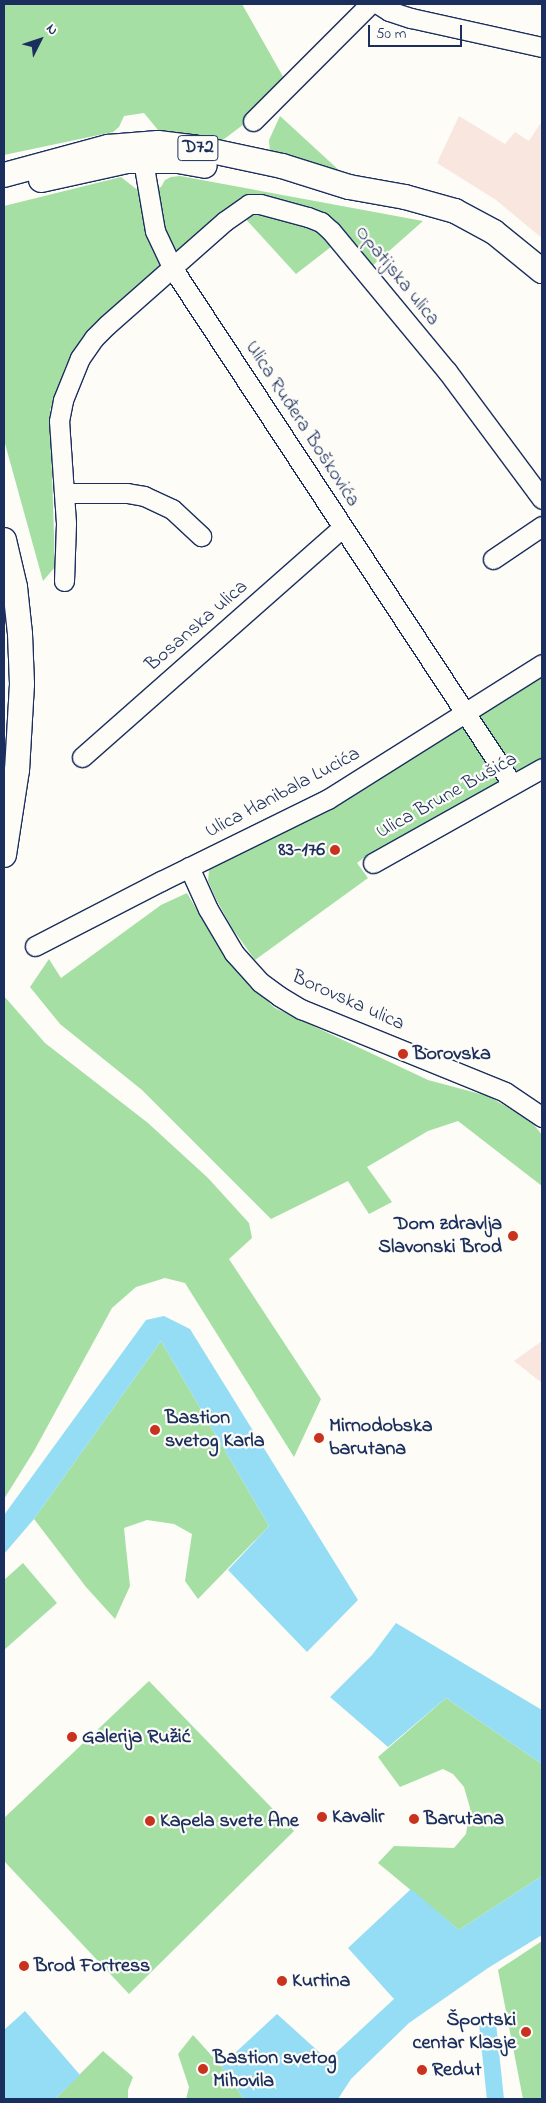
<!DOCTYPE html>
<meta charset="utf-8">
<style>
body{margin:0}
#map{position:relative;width:546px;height:2103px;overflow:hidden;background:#fdfcf7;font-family:"Indie Flower",sans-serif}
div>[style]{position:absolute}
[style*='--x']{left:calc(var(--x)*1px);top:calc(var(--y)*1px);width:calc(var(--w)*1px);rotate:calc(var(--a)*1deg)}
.built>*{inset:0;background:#f8e6df}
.green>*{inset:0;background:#a5dfa4}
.water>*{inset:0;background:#94ddf5;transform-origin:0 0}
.roads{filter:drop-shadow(1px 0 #1b2f5e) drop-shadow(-1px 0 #1b2f5e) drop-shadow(0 1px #1b2f5e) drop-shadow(0 -1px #1b2f5e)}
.minor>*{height:19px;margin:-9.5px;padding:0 9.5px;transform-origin:9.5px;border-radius:9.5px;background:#fdfcf7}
.major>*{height:24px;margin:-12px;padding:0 12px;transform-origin:12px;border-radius:12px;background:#fdfcf7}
.dots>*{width:14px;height:14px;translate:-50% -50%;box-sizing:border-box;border:2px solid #fdfcf7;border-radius:50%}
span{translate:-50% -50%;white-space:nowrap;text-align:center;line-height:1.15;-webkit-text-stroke:4.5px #fdfcf7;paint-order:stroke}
.shield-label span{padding:1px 4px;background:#fdfcf7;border:1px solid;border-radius:4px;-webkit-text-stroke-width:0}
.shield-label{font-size:19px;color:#1b2f5e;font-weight:700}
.street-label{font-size:20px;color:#1b2f5e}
.poi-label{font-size:20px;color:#1b2f5e;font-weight:700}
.right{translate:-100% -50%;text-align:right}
.left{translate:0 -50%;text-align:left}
.frame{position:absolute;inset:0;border:5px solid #1b2f5e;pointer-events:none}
.north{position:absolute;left:15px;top:15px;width:50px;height:50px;-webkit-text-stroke:4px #fdfcf7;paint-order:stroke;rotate:49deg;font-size:14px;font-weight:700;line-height:20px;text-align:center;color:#1b2f5e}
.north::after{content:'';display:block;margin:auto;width:18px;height:22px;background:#1b2f5e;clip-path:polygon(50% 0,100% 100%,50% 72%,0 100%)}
.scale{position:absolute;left:368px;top:25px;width:94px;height:22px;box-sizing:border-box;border:2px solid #1b2f5e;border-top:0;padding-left:6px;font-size:15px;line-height:18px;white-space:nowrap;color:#1b2f5e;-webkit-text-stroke:4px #fdfcf7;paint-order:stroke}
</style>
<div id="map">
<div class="built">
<i style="clip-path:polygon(459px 116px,505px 144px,515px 132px,529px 141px,540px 124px,542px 125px,542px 238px,496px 200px,437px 163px)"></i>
<i style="clip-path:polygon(542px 1341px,542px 1383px,514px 1361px)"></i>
</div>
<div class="green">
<i style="clip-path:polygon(4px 4px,242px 4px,286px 82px,244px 124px,219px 143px,163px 136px,144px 113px,124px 116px,119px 127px,113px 132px,4px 155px)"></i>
<i style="clip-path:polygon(280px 116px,342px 173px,270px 153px,269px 140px)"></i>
<i style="clip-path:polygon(180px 176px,423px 221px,371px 267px,330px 221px,252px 196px,179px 254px,168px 247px,154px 188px,161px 187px,165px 180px,171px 177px)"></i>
<i style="clip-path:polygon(121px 177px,140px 192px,159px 254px,159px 266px,157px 276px,106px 313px,66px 365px,50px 410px,55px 567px,43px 581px,4px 440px,4px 206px)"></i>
<i style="clip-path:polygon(257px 212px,313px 224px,336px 243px,296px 274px,242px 215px)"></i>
<i style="clip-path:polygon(542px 672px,542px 763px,385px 852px,369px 854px,357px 863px,368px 878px,255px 960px,232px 928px,216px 899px,208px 881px,209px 870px,366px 783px)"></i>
<i style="clip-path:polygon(187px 893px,219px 948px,245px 980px,275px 1008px,428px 1080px,488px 1096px,531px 1121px,542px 1135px,542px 1186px,458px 1121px,428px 1131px,367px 1167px,392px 1202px,369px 1214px,348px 1181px,271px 1219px,142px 1090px,60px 1024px,30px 987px,49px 959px,61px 978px,161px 905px)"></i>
<i style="clip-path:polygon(4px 996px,45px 1043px,148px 1123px,208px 1178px,249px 1223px,252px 1238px,229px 1259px,321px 1399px,294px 1457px,185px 1283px,165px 1278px,136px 1287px,112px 1308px,34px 1451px,4px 1499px)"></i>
<i style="clip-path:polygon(161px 1341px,269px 1526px,198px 1599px,185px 1581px,192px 1534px,174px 1524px,147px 1520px,124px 1528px,130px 1586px,115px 1619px,86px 1587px,34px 1519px)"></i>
<i style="clip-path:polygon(23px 1563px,57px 1603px,4px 1650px,4px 1580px)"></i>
<i style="clip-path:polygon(149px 1681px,294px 1831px,129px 1994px,4px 1861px,4px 1818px)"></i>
<i style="clip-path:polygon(446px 1698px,542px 1764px,542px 1876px,459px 1930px,378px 1863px,394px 1846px,454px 1848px,466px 1834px,470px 1808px,464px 1787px,453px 1774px,443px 1769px,400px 1787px,378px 1757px)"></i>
<i style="clip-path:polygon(542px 1941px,542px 2099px,523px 2099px,498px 1970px)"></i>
<i style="clip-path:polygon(193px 2035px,221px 2066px,244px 2099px,186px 2099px,189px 2087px,178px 2054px)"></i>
<i style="clip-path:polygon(103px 2051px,133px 2077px,128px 2090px,128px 2099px,55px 2099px)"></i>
</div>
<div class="water">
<i style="clip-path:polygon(164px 1316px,190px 1329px,358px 1600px,307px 1652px,228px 1570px,269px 1526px,161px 1341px,34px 1519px,4px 1554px,4px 1515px,146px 1320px)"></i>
<i style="clip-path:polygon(396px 1623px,542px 1710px,542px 1764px,446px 1698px,388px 1747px,330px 1697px,372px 1655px)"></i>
<i style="clip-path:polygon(542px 1876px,542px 1935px,488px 1968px,409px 2023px,351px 2079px,338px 2099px,244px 2099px,221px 2066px,277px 2014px,328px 2060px,394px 1999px,348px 1948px,411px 1889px,459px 1930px)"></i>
<i style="clip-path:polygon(25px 2011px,80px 2075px,55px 2099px,4px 2099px,4px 2030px)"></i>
<i style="left:496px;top:2023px;width:76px;height:17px;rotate:84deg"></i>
</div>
<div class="roads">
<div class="minor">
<i style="--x:378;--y:4;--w:13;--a:32"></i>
<i style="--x:389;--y:11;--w:23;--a:18"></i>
<i style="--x:411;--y:18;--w:134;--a:12.5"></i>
<i style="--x:253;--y:121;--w:165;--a:-45"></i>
<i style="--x:141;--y:149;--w:83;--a:80.3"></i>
<i style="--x:155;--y:231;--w:42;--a:64.7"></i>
<i style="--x:173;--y:269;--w:617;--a:56.64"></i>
<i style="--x:64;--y:493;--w:63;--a:0"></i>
<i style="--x:127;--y:493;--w:17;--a:10"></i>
<i style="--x:144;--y:496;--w:31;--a:25"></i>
<i style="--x:172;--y:509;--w:40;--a:43"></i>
<i style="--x:493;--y:559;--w:59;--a:-34"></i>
<i style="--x:64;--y:581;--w:58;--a:-88"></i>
<i style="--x:66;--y:523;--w:102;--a:-93.9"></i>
<i style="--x:59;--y:421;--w:21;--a:-79"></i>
<i style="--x:63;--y:400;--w:45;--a:-68"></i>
<i style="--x:80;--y:358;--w:24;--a:-55"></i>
<i style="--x:94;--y:338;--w:18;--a:-45"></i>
<i style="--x:107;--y:325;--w:157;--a:-41.4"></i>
<i style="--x:225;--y:221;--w:29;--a:-35"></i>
<i style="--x:249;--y:204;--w:11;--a:0"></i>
<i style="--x:260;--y:204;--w:50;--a:15.2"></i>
<i style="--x:308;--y:217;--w:14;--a:21"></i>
<i style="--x:321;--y:222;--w:13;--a:42"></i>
<i style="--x:331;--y:231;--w:182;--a:50.4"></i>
<i style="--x:447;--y:371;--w:159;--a:53.4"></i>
<i style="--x:82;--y:757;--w:346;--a:-41.4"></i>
<i style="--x:373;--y:863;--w:194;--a:-29.3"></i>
<i style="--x:189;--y:867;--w:46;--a:65.7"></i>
<i style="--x:208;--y:909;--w:51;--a:59.4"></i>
<i style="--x:234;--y:953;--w:39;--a:48"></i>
<i style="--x:260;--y:982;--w:24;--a:36"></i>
<i style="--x:279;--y:996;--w:26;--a:31"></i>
<i style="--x:301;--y:1009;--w:220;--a:22.1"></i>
<i style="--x:505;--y:1092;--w:45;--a:34"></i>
<i style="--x:35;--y:946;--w:142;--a:-27.3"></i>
<i style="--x:161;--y:881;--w:186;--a:-26.2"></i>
<i style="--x:328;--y:799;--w:253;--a:-32.2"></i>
</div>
<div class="major">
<i style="--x:4;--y:175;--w:108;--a:-15.1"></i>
<i style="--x:108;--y:147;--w:50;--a:-4.6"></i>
<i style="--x:158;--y:143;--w:35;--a:7"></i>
<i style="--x:193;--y:147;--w:91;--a:12.1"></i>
<i style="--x:282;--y:166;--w:70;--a:17.4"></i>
<i style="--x:349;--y:187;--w:57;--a:10.1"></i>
<i style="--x:405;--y:197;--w:52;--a:15.6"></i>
<i style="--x:455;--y:211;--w:44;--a:28.3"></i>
<i style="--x:494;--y:232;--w:62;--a:39.1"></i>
<i style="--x:41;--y:180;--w:88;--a:-12.5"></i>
<i style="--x:127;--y:161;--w:51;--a:0"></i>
<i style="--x:178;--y:161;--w:27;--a:10"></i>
<i style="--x:4;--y:540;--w:48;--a:76.8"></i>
<i style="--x:15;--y:587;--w:47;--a:83.9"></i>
<i style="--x:20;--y:634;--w:50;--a:87.7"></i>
<i style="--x:22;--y:684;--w:86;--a:93.3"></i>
<i style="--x:17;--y:770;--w:86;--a:98.7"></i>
</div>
</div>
<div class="dots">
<i style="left:335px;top:850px;background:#c8321e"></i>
<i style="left:403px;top:1054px;background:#c8321e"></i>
<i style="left:513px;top:1236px;background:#c8321e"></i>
<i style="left:155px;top:1430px;background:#c8321e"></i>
<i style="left:319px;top:1438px;background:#c8321e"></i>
<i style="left:72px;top:1737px;background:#c8321e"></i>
<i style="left:322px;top:1817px;background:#c8321e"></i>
<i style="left:414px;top:1819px;background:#c8321e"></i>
<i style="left:150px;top:1821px;background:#c8321e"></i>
<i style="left:24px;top:1966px;background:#c8321e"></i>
<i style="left:282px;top:1981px;background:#c8321e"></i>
<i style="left:526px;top:2032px;background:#c8321e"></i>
<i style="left:203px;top:2069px;background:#c8321e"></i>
<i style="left:422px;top:2070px;background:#c8321e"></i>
</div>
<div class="shield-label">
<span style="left:198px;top:148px">D72</span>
</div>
<div class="street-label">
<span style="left:397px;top:276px;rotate:51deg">Opatijska ulica</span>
<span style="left:302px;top:424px;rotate:57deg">Ulica Ruđera Boškovića</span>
<span style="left:197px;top:626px;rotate:-41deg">Bosanska ulica</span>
<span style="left:283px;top:793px;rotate:-28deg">Ulica Hanibala Lucića</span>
<span style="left:447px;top:796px;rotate:-29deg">Ulica Brune Bušića</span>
<span style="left:348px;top:1001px;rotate:24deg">Borovska ulica</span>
</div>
<div class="poi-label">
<span class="right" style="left:325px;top:850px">83-176</span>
<span class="left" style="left:413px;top:1054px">Borovska</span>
<span class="right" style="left:502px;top:1236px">Dom zdravlja<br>Slavonski Brod</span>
<span class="left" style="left:165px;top:1430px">Bastion<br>svetog Karla</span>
<span class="left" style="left:329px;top:1438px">Mirnodobska<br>barutana</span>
<span class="left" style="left:82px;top:1737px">Galerija Ružić</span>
<span class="left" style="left:332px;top:1817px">Kavalir</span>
<span class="left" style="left:424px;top:1819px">Barutana</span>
<span class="left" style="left:160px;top:1821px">Kapela svete Ane</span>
<span class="left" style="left:34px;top:1966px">Brod Fortress</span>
<span class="left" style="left:292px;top:1981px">Kurtina</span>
<span class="right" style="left:516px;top:2032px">Športski<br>centar Klasje</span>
<span class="left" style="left:213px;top:2070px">Bastion svetog<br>Mihovila</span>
<span class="left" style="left:432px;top:2070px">Redut</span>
</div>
<div class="frame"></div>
<div class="north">N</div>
<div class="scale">50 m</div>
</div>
